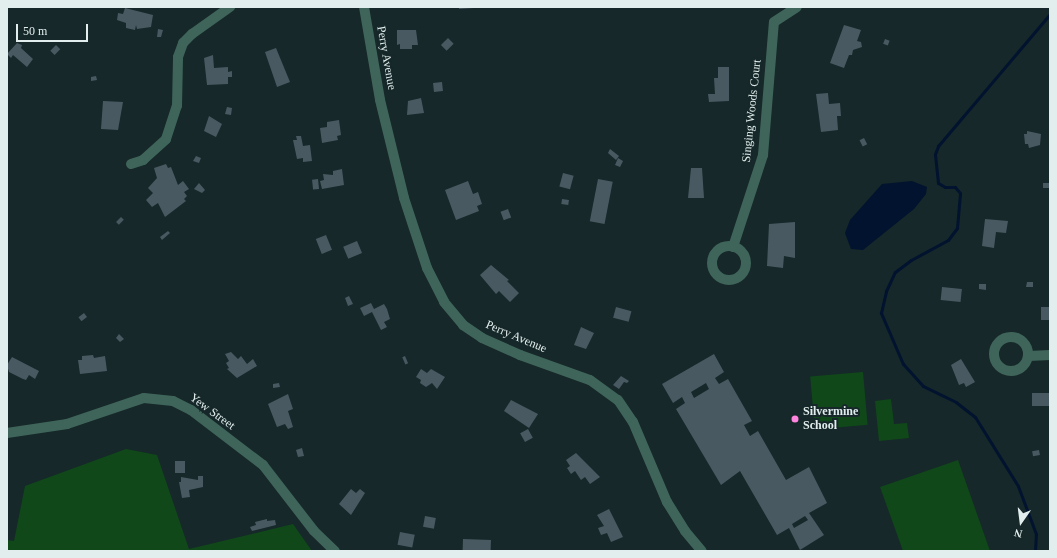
<!DOCTYPE html>
<style>
body{margin:0}
#map{position:relative;width:1057px;height:558px;overflow:hidden;background:#162829;font-family:Georgia,serif}
div>[style]{position:absolute}
[style*='--x']{left:calc(var(--x)*1px);top:calc(var(--y)*1px);width:calc(var(--w)*1px);rotate:calc(var(--a)*1deg)}
.green>*{inset:0;background:#10481a;transform-origin:0 0}
.water>*{inset:0;background:#01132f}
.stream>*{height:3px;margin:-1.5px;padding:0 1.5px;transform-origin:1.5px;border-radius:1.5px;background:#01132f}
.building>*{inset:0;background:#495961;transform-origin:0 0}
.minor>*{height:10px;margin:-5px;padding:0 5px;transform-origin:5px;border-radius:5px;background:#3f655a}
.minor>.ring{margin:-5px;padding:0;box-sizing:content-box;background:none;border:10px solid #3f655a;border-radius:50%}
.dots>*{width:11px;height:11px;translate:-50% -50%;box-sizing:border-box;border:2px solid #162829;border-radius:50%}
span{translate:-50% -50%;white-space:nowrap;text-align:center;line-height:1.15;-webkit-text-stroke:4px #162829;paint-order:stroke}
.street-label{font-size:12px;color:#e2edee}
.poi-label{font-size:12px;color:#e2edee;font-weight:700}
.left{translate:0 -50%;text-align:left}
.frame{position:absolute;inset:0;border:8px solid #e2edee;pointer-events:none}
.north{position:absolute;left:1001px;top:502px;width:40px;height:40px;-webkit-text-stroke:3px #162829;paint-order:stroke;rotate:194deg;font-size:11px;font-weight:700;line-height:16px;text-align:center;color:#e2edee}
.north::after{content:'';display:block;margin:auto;width:14px;height:18px;background:#e2edee;clip-path:polygon(50% 0,100% 100%,50% 72%,0 100%)}
.scale{position:absolute;left:16px;top:24px;width:72px;height:18px;box-sizing:border-box;border:2px solid #e2edee;border-top:0;padding-left:5px;font-size:12px;line-height:14px;white-space:nowrap;color:#e2edee;-webkit-text-stroke:3px #162829;paint-order:stroke}
</style>
<div id="map">
<div class="green">
<i style="left:863px;top:372px;width:53px;height:53px;rotate:85deg"></i>
<i style="clip-path:polygon(891px 399px,894px 424px,907px 423px,909px 438px,879px 441px,875px 401px)"></i>
<i style="clip-path:polygon(126px 449px,157px 455px,189px 549px,293px 524px,312px 551px,7px 551px,7px 540px,14px 541px,25px 486px)"></i>
<i style="clip-path:polygon(958px 460px,990px 551px,903px 551px,880px 487px)"></i>
</div>
<div class="water">
<i style="clip-path:polygon(912px 181px,927px 187px,926px 194px,914px 209px,863px 250px,851px 249px,845px 233px,850px 220px,882px 184px)"></i>
</div>
<div class="stream">
<i style="--x:1035;--y:551;--w:17;--a:-87"></i>
<i style="--x:1036;--y:534;--w:51;--a:-110.6"></i>
<i style="--x:1018;--y:486;--w:81;--a:-121.9"></i>
<i style="--x:975;--y:417;--w:24;--a:-142"></i>
<i style="--x:956;--y:402;--w:37;--a:-154"></i>
<i style="--x:923;--y:386;--w:30;--a:-132"></i>
<i style="--x:903;--y:364;--w:56;--a:-113.3"></i>
<i style="--x:881;--y:313;--w:23;--a:-77"></i>
<i style="--x:886;--y:291;--w:21;--a:-65"></i>
<i style="--x:895;--y:272;--w:20;--a:-37"></i>
<i style="--x:911;--y:260;--w:42;--a:-28.4"></i>
<i style="--x:948;--y:240;--w:15;--a:-53"></i>
<i style="--x:957;--y:228;--w:35;--a:-85"></i>
<i style="--x:960;--y:193;--w:8;--a:-130"></i>
<i style="--x:955;--y:187;--w:10;--a:180"></i>
<i style="--x:945;--y:187;--w:8;--a:-150"></i>
<i style="--x:938;--y:183;--w:29;--a:-96"></i>
<i style="--x:935;--y:154;--w:9;--a:-69"></i>
<i style="--x:938;--y:146;--w:173;--a:-49.7"></i>
</div>
<div class="building">
<i style="clip-path:polygon(459px 7px,474px 7px,474px 8px,459px 9px)"></i>
<i style="clip-path:polygon(125px 8px,153px 15px,151px 27px,137px 29px,136px 25px,135px 30px,126px 28px,126px 23px,117px 20px,118px 13px,123px 14px)"></i>
<i style="clip-path:polygon(844px 25px,861px 30px,857px 41px,861px 42px,862px 47px,853px 50px,852px 55px,849px 55px,844px 68px,830px 63px)"></i>
<i style="clip-path:polygon(158px 29px,163px 30px,161px 37px,157px 37px)"></i>
<i style="clip-path:polygon(397px 30px,416px 30px,418px 45px,412px 45px,412px 49px,400px 49px,400px 44px,397px 45px)"></i>
<i style="left:448px;top:38px;width:8px;height:10px;rotate:45deg"></i>
<i style="left:885px;top:39px;width:5px;height:5px;rotate:22deg"></i>
<i style="clip-path:polygon(17px 43px,22px 45px,21px 48px,33px 59px,27px 67px,13px 55px,11px 58px,7px 54px)"></i>
<i style="left:56px;top:45px;width:6px;height:8px;rotate:45deg"></i>
<i style="clip-path:polygon(276px 48px,290px 82px,277px 87px,265px 52px)"></i>
<i style="clip-path:polygon(213px 55px,214px 68px,228px 67px,228px 72px,232px 71px,232px 77px,228px 77px,228px 84px,207px 85px,204px 58px)"></i>
<i style="clip-path:polygon(718px 67px,729px 67px,729px 101px,709px 102px,708px 94px,715px 94px,714px 78px,718px 78px)"></i>
<i style="clip-path:polygon(96px 76px,97px 80px,91px 81px,91px 77px)"></i>
<i style="left:442px;top:82px;width:9px;height:9px;rotate:84deg"></i>
<i style="clip-path:polygon(828px 93px,829px 104px,840px 103px,841px 116px,837px 116px,838px 130px,821px 132px,816px 94px)"></i>
<i style="clip-path:polygon(421px 98px,424px 113px,407px 115px,408px 101px)"></i>
<i style="clip-path:polygon(103px 101px,123px 102px,118px 130px,101px 129px)"></i>
<i style="clip-path:polygon(227px 107px,232px 108px,231px 115px,225px 114px)"></i>
<i style="clip-path:polygon(209px 116px,222px 124px,216px 137px,204px 131px)"></i>
<i style="clip-path:polygon(339px 120px,341px 135px,337px 136px,338px 140px,322px 143px,320px 128px,327px 127px,327px 122px)"></i>
<i style="clip-path:polygon(1027px 131px,1041px 134px,1040px 145px,1029px 148px,1028px 144px,1025px 144px,1024px 134px,1027px 134px)"></i>
<i style="clip-path:polygon(296px 136px,301px 136px,303px 146px,310px 145px,312px 161px,303px 162px,303px 158px,297px 159px,293px 140px,297px 140px)"></i>
<i style="left:864px;top:138px;width:7px;height:5px;rotate:63deg"></i>
<i style="clip-path:polygon(610px 149px,619px 156px,616px 160px,608px 153px)"></i>
<i style="clip-path:polygon(196px 156px,201px 158px,199px 163px,193px 161px)"></i>
<i style="clip-path:polygon(618px 158px,623px 161px,620px 167px,615px 165px)"></i>
<i style="clip-path:polygon(166px 164px,168px 168px,171px 167px,178px 185px,183px 181px,189px 189px,184px 192px,187px 196px,184px 199px,186px 201px,165px 217px,158px 203px,152px 207px,146px 200px,153px 193px,148px 188px,157px 178px,154px 168px)"></i>
<i style="clip-path:polygon(691px 168px,702px 168px,704px 198px,688px 198px)"></i>
<i style="clip-path:polygon(342px 169px,344px 185px,322px 189px,320px 181px,324px 180px,323px 174px,333px 175px,333px 171px)"></i>
<i style="left:563px;top:173px;width:11px;height:14px;rotate:15deg"></i>
<i style="left:318px;top:179px;width:10px;height:6px;rotate:84deg"></i>
<i style="left:598px;top:179px;width:15px;height:43px;rotate:11deg"></i>
<i style="clip-path:polygon(468px 181px,473px 194px,478px 192px,482px 204px,477px 206px,479px 211px,456px 220px,445px 190px)"></i>
<i style="clip-path:polygon(199px 183px,205px 190px,202px 193px,194px 189px)"></i>
<i style="left:1043px;top:183px;width:7px;height:5px"></i>
<i style="left:562px;top:199px;width:7px;height:5px;rotate:8deg"></i>
<i style="left:508px;top:209px;width:9px;height:8px;rotate:69deg"></i>
<i style="left:121px;top:217px;width:4px;height:7px;rotate:45deg"></i>
<i style="clip-path:polygon(985px 219px,1008px 221px,1006px 233px,996px 232px,994px 248px,982px 246px)"></i>
<i style="clip-path:polygon(795px 222px,795px 258px,784px 256px,783px 268px,767px 266px,769px 224px)"></i>
<i style="clip-path:polygon(168px 231px,170px 233px,162px 240px,160px 237px)"></i>
<i style="left:326px;top:235px;width:16px;height:11px;rotate:68deg"></i>
<i style="left:357px;top:241px;width:13px;height:15px;rotate:67deg"></i>
<i style="clip-path:polygon(491px 265px,509px 280px,507px 281px,519px 293px,510px 302px,499px 291px,496px 294px,480px 275px)"></i>
<i style="clip-path:polygon(1027px 282px,1033px 282px,1033px 287px,1026px 287px)"></i>
<i style="clip-path:polygon(979px 284px,986px 284px,986px 290px,979px 289px)"></i>
<i style="left:942px;top:287px;width:20px;height:13px;rotate:6deg"></i>
<i style="clip-path:polygon(349px 296px,353px 304px,348px 306px,345px 298px)"></i>
<i style="clip-path:polygon(371px 303px,374px 309px,384px 304px,387px 309px,390px 319px,384px 322px,387px 327px,381px 330px,372px 312px,364px 316px,360px 308px)"></i>
<i style="left:616px;top:307px;width:16px;height:11px;rotate:15deg"></i>
<i style="left:1041px;top:307px;width:9px;height:13px"></i>
<i style="left:84px;top:313px;width:5px;height:7px;rotate:53deg"></i>
<i style="clip-path:polygon(581px 327px,594px 333px,586px 349px,574px 345px)"></i>
<i style="clip-path:polygon(119px 334px,124px 339px,120px 342px,116px 338px)"></i>
<i style="clip-path:polygon(231px 352px,238px 359px,241px 356px,247px 364px,253px 359px,257px 366px,237px 378px,227px 369px,229px 368px,226px 363px,229px 361px,225px 354px)"></i>
<i style="clip-path:polygon(evenodd,714px 354px,724px 372px,715px 378px,719px 384px,728px 379px,752px 421px,744px 425px,750px 436px,758px 431px,786px 480px,809px 467px,827px 503px,809px 513px,824px 535px,800px 550px,789px 528px,777px 535px,740px 471px,721px 485px,676px 409px,685px 403px,682px 397px,673px 403px,662px 384px,714px 354px,706px 383px,709px 389px,694px 398px,691px 392px,706px 383px,714px 354px,805px 516px,808px 520px,794px 528px,792px 524px,805px 516px)"></i>
<i style="clip-path:polygon(93px 355px,94px 358px,105px 356px,107px 371px,80px 374px,78px 360px,82px 360px,82px 356px)"></i>
<i style="left:405px;top:356px;width:8px;height:3px;rotate:67deg"></i>
<i style="clip-path:polygon(12px 357px,39px 371px,35px 379px,29px 375px,26px 380px,23px 379px,9px 372px,7px 365px)"></i>
<i style="clip-path:polygon(961px 359px,975px 382px,966px 387px,964px 383px,959px 385px,951px 365px)"></i>
<i style="clip-path:polygon(421px 369px,427px 373px,431px 369px,445px 377px,437px 389px,432px 383px,426px 387px,420px 383px,421px 380px,416px 377px)"></i>
<i style="clip-path:polygon(621px 376px,629px 381px,627px 383px,624px 382px,619px 389px,613px 385px)"></i>
<i style="clip-path:polygon(279px 383px,280px 387px,273px 388px,273px 384px)"></i>
<i style="left:1050px;top:393px;width:13px;height:18px;rotate:90deg"></i>
<i style="clip-path:polygon(288px 394px,293px 409px,288px 411px,293px 427px,288px 429px,285px 424px,277px 427px,268px 404px)"></i>
<i style="clip-path:polygon(511px 400px,538px 414px,529px 428px,504px 411px)"></i>
<i style="left:528px;top:429px;width:10px;height:9px;rotate:61deg"></i>
<i style="clip-path:polygon(302px 448px,304px 456px,298px 457px,296px 450px)"></i>
<i style="left:1039px;top:450px;width:5px;height:7px;rotate:79deg"></i>
<i style="clip-path:polygon(576px 453px,600px 477px,590px 484px,585px 477px,581px 480px,575px 471px,571px 474px,567px 468px,570px 466px,566px 460px)"></i>
<i style="left:185px;top:461px;width:12px;height:10px;rotate:90deg"></i>
<i style="clip-path:polygon(198px 476px,203px 476px,203px 487px,189px 490px,190px 497px,182px 498px,179px 482px,181px 482px,181px 477px,198px 480px)"></i>
<i style="clip-path:polygon(351px 489px,356px 493px,360px 489px,365px 493px,351px 515px,339px 504px)"></i>
<i style="clip-path:polygon(609px 509px,623px 537px,611px 542px,607px 533px,601px 535px,598px 528px,604px 526px,597px 515px)"></i>
<i style="left:425px;top:516px;width:11px;height:11px;rotate:10deg"></i>
<i style="clip-path:polygon(267px 519px,267px 521px,275px 520px,276px 525px,252px 531px,250px 527px,256px 525px,255px 522px)"></i>
<i style="left:400px;top:532px;width:15px;height:13px;rotate:11deg"></i>
<i style="left:463px;top:539px;width:28px;height:12px;rotate:2deg"></i>
</div>
<div class="minor">
<i style="--x:364;--y:7;--w:94;--a:80.2"></i>
<i style="--x:380;--y:100;--w:101;--a:76.2"></i>
<i style="--x:404;--y:198;--w:74;--a:71.8"></i>
<i style="--x:427;--y:268;--w:38;--a:63"></i>
<i style="--x:444;--y:302;--w:30;--a:50"></i>
<i style="--x:463;--y:325;--w:23;--a:34"></i>
<i style="--x:482;--y:338;--w:42;--a:24.1"></i>
<i style="--x:520;--y:355;--w:74;--a:19.7"></i>
<i style="--x:590;--y:380;--w:34;--a:36"></i>
<i style="--x:618;--y:400;--w:27;--a:56"></i>
<i style="--x:633;--y:422;--w:87;--a:67"></i>
<i style="--x:667;--y:502;--w:34;--a:58"></i>
<i style="--x:685;--y:531;--w:26;--a:50"></i>
<i style="--x:131;--y:164;--w:13;--a:-18"></i>
<i style="--x:143;--y:160;--w:31;--a:-42"></i>
<i style="--x:166;--y:139;--w:35;--a:-72"></i>
<i style="--x:177;--y:106;--w:49;--a:-88.8"></i>
<i style="--x:178;--y:57;--w:15;--a:-70"></i>
<i style="--x:183;--y:43;--w:13;--a:-45"></i>
<i style="--x:192;--y:34;--w:47;--a:-35.4"></i>
<i class="ring" style="left:712px;top:246px;width:24px;height:24px"></i>
<i style="--x:733;--y:247;--w:97;--a:-71.9"></i>
<i style="--x:763;--y:155;--w:133;--a:-85.3"></i>
<i style="--x:774;--y:22;--w:27;--a:-33"></i>
<i class="ring" style="left:994px;top:337px;width:24px;height:24px"></i>
<i style="--x:1029;--y:356;--w:21;--a:-3"></i>
<i style="--x:7;--y:433;--w:61;--a:-8.5"></i>
<i style="--x:67;--y:424;--w:81;--a:-18.7"></i>
<i style="--x:144;--y:398;--w:29;--a:6"></i>
<i style="--x:173;--y:401;--w:20;--a:27"></i>
<i style="--x:191;--y:410;--w:91;--a:37.4"></i>
<i style="--x:263;--y:465;--w:83;--a:52.3"></i>
<i style="--x:314;--y:531;--w:29;--a:44"></i>
</div>
<div class="dots">
<i style="left:795px;top:419px;background:#ff85df"></i>
</div>
<div class="street-label">
<span style="left:386px;top:58px;rotate:80deg">Perry Avenue</span>
<span style="left:752px;top:111px;rotate:-84deg">Singing Woods Court</span>
<span style="left:516px;top:337px;rotate:23deg">Perry Avenue</span>
<span style="left:212px;top:412px;rotate:36deg">Yew Street</span>
</div>
<div class="poi-label">
<span class="left" style="left:803px;top:419px">Silvermine<br>School</span>
</div>
<div class="frame"></div>
<div class="north">N</div>
<div class="scale">50 m</div>
</div>
